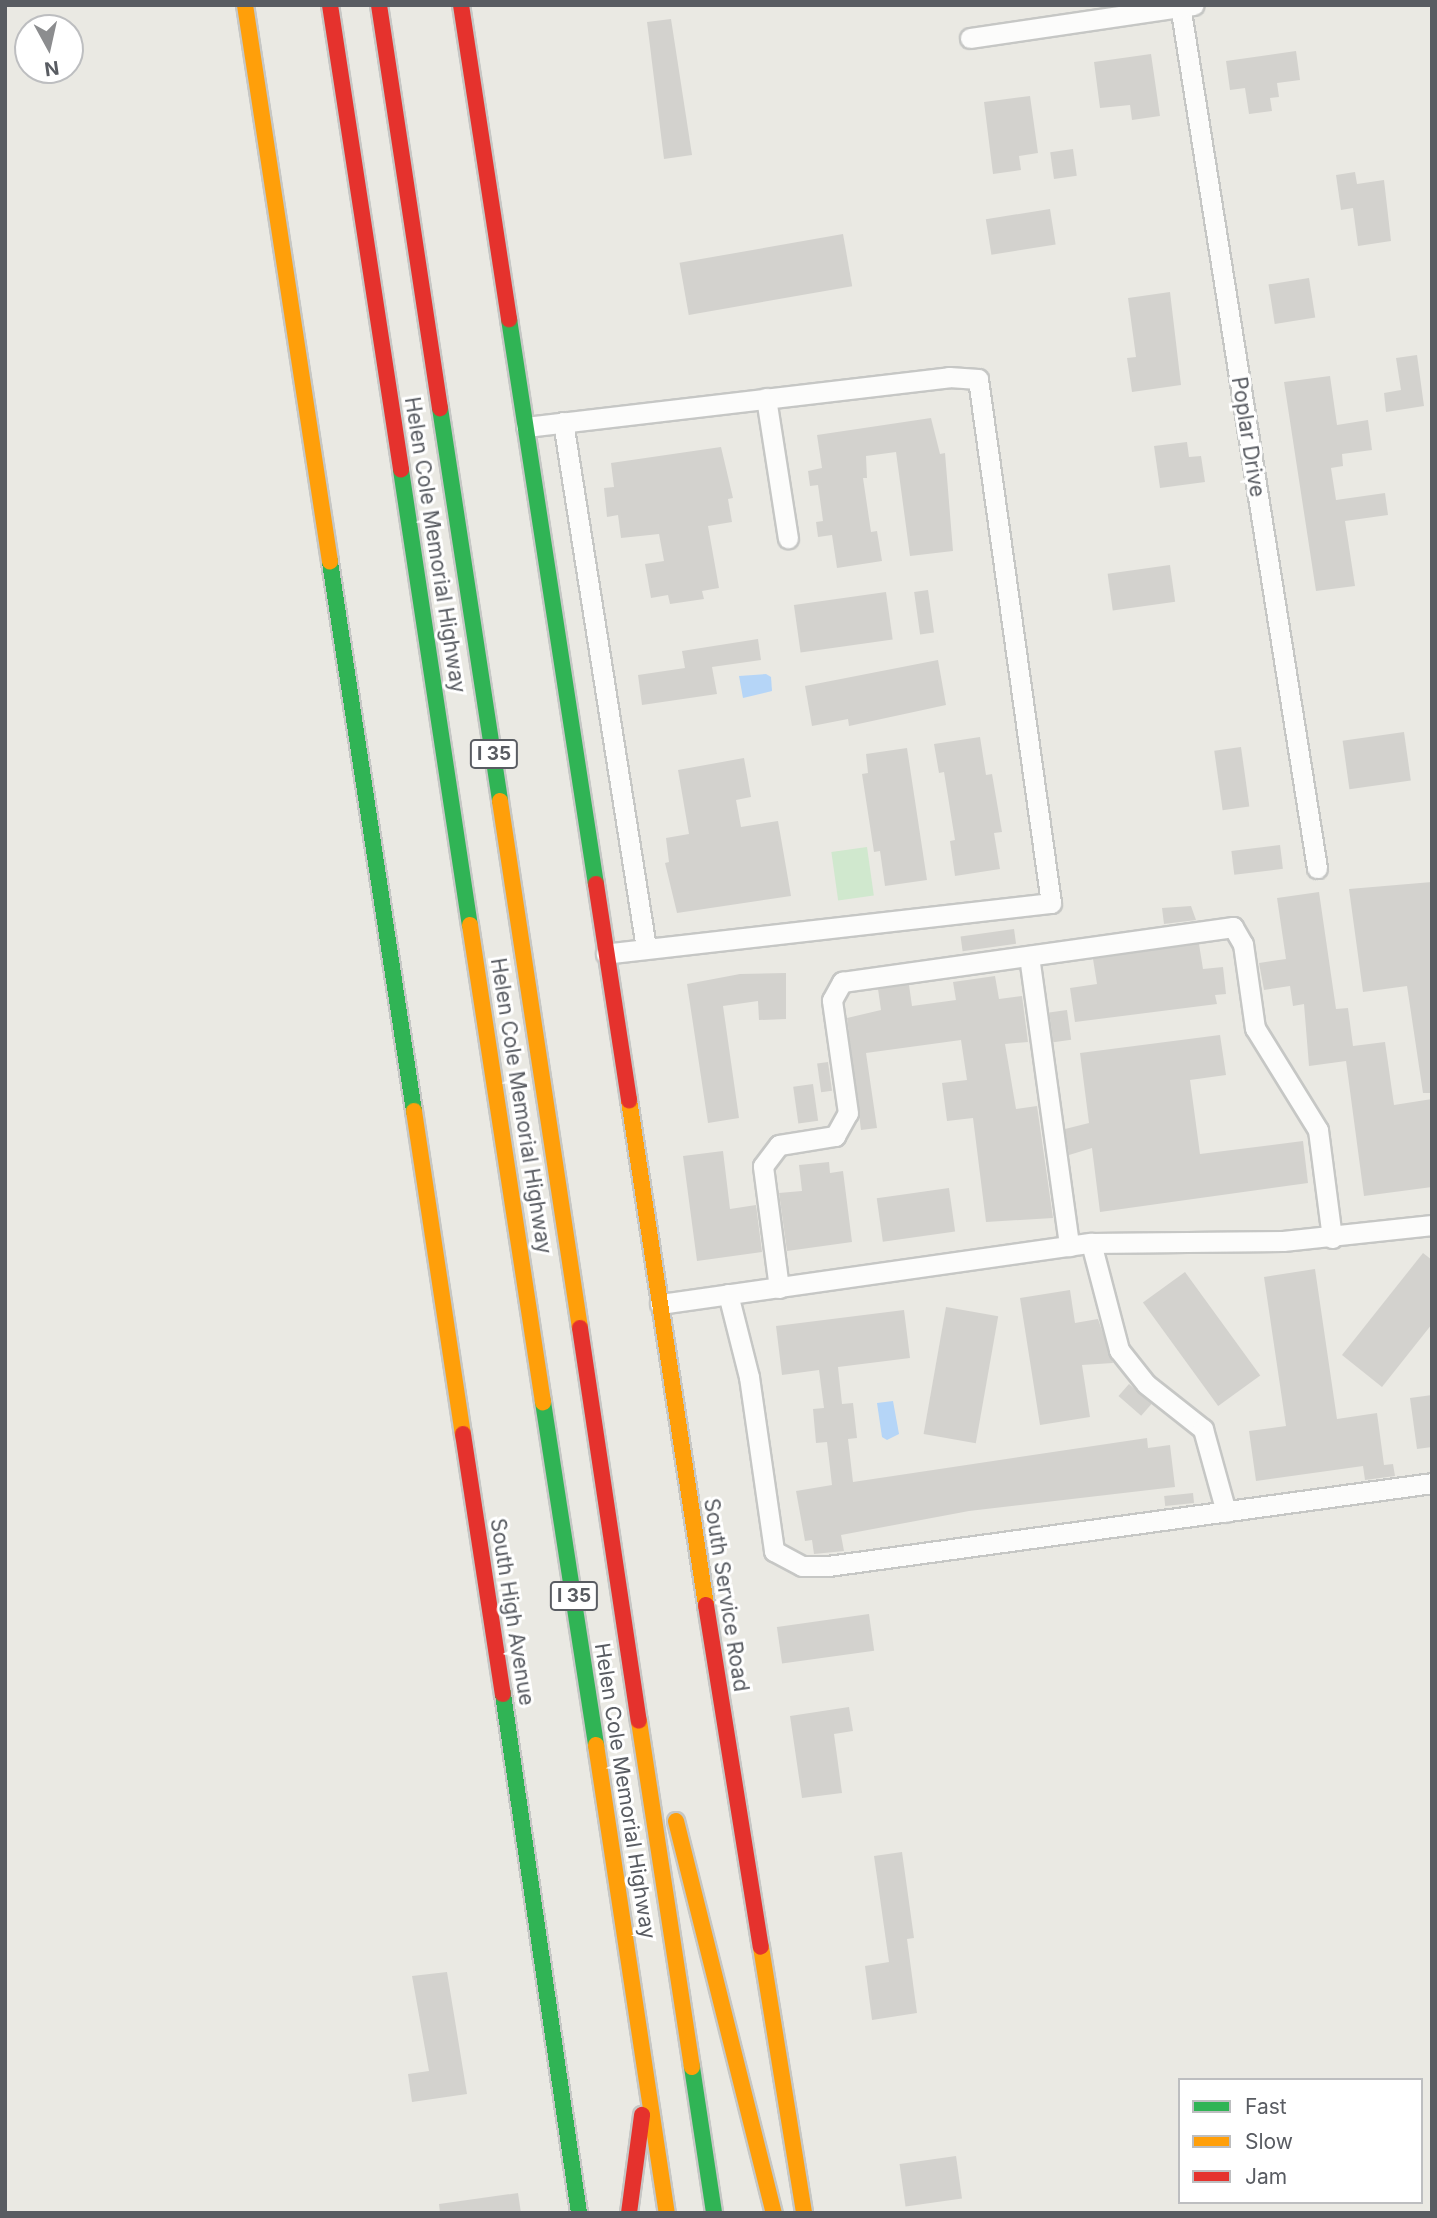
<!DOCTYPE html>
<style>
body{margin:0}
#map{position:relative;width:1437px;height:2218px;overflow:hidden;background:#eae9e3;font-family:Inter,sans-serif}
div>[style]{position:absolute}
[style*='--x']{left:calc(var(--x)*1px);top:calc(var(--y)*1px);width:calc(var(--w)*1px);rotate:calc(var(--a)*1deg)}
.green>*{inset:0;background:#d0e8ce;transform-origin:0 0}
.water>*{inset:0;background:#b5d5f7}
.building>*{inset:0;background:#d3d2ce;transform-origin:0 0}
.roads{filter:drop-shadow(2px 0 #c6c7c5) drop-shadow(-2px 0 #c6c7c5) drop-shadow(0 2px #c6c7c5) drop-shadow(0 -2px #c6c7c5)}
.street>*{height:19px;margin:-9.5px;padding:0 9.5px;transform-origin:9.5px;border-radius:9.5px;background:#fcfcfb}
.fast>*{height:16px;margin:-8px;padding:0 8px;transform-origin:8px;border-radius:8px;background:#30b455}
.slow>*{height:16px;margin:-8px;padding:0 8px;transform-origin:8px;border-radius:8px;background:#ff9f0a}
.jam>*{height:16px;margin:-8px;padding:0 8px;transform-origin:8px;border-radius:8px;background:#e5322d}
span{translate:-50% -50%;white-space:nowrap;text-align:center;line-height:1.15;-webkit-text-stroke:6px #fff;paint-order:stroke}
.shield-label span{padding:2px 5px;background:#fff;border:2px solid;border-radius:5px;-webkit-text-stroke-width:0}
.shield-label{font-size:19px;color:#595c62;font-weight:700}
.street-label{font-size:21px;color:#595c62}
.frame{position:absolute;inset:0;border:7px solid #595c62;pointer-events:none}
.legend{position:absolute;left:1178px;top:2078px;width:245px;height:126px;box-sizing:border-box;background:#fff;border:2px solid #bdbec0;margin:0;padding:9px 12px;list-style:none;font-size:21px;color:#595c62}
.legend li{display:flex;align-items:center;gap:14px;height:35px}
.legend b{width:35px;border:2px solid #bdbec0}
.north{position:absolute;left:14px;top:14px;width:70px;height:70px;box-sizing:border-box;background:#fff;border:2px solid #bdbec0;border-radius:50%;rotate:172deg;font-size:19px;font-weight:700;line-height:28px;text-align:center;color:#595c62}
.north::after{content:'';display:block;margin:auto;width:24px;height:32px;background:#8c8d8f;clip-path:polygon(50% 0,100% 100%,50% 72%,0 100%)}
</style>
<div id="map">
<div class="green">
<i style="left:867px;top:847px;width:49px;height:36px;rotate:82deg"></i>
</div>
<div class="water">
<i style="clip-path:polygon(766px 674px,771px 677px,772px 691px,743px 698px,739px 676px)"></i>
<i style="clip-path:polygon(893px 1401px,899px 1434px,887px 1440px,882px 1437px,877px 1403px)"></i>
</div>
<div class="building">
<i style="clip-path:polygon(671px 19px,692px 155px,664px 159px,647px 22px)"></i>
<i style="clip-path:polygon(1296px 51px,1300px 80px,1277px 83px,1279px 97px,1270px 98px,1272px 111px,1249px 114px,1245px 88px,1230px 90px,1226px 61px)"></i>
<i style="clip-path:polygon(1151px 54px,1160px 116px,1132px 120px,1130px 105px,1100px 108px,1094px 62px)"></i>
<i style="clip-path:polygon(1030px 96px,1038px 153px,1019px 156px,1021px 170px,993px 174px,984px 102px)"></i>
<i style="left:1073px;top:149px;width:27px;height:23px;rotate:82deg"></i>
<i style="clip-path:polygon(1355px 172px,1357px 184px,1384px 180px,1391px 241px,1358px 246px,1353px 208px,1341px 210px,1336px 175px)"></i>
<i style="left:1050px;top:209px;width:36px;height:65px;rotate:81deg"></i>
<i style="left:843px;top:234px;width:53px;height:166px;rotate:80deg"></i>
<i style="left:1309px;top:278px;width:40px;height:41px;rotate:81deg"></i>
<i style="clip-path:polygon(1170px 292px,1181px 385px,1132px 392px,1127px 358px,1136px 357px,1128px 298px)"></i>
<i style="clip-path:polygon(1417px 355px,1424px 406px,1386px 412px,1384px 393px,1401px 390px,1396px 358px)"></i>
<i style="clip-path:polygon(1330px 376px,1337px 425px,1368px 420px,1372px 450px,1342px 454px,1343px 466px,1331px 468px,1336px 500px,1385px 493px,1388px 515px,1345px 521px,1355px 586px,1316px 591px,1284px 382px)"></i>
<i style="clip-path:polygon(931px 418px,940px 454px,945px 453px,953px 551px,910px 556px,896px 452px,866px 456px,867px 478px,863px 478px,871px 532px,877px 531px,882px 561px,837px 568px,832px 535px,818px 537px,816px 522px,823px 521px,818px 485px,810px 486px,808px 471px,822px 468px,817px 435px)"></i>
<i style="clip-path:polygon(1187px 442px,1189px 457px,1201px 456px,1205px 482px,1160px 488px,1154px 446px)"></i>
<i style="clip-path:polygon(721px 447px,733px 498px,728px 499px,732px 522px,708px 526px,719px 588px,702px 591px,704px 599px,670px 604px,668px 595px,651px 598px,645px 564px,664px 561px,659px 534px,621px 538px,618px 515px,607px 517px,604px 488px,614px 487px,611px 463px)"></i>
<i style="left:1170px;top:565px;width:37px;height:63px;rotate:82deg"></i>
<i style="left:928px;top:590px;width:43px;height:14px;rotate:82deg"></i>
<i style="left:886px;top:592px;width:48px;height:93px;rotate:82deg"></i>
<i style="clip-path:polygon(758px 639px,761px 660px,712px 667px,717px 694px,642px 705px,638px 675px,685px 668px,682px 651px)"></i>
<i style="clip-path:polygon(938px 660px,946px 705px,849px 726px,848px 719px,812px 726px,805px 686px)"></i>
<i style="left:1404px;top:732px;width:49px;height:62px;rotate:82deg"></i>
<i style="clip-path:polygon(980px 737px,986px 775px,992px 774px,1002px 832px,994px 833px,1000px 869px,955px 876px,950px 841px,955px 840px,944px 772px,939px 773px,934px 744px)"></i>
<i style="left:1241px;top:747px;width:60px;height:27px;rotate:82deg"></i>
<i style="clip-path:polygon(907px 748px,927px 880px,885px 886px,880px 851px,874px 852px,862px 774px,868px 773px,866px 754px)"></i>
<i style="clip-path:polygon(744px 758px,751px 797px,736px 800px,741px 827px,778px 821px,791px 896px,677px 913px,665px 863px,669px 862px,666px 838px,689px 834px,678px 770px)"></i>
<i style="left:1280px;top:845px;width:24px;height:49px;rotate:83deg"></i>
<i style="clip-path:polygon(1432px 882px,1432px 1093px,1423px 1093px,1407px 986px,1363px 992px,1349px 889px)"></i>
<i style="clip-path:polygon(1319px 892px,1336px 1009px,1348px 1008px,1353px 1046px,1385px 1042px,1394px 1105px,1432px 1099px,1432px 1187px,1364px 1196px,1346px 1061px,1309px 1066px,1304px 1004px,1293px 1006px,1290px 986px,1264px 990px,1259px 963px,1286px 959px,1277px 898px)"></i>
<i style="clip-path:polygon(1191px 906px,1196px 920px,1164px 924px,1162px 908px)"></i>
<i style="left:1014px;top:929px;width:15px;height:54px;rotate:82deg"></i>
<i style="clip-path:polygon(1199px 944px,1203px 969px,1223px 967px,1226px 994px,1215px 995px,1217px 1004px,1075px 1022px,1070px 988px,1097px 984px,1093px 959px)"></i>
<i style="clip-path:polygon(786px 973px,786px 1019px,759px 1020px,758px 1001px,723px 1006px,739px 1118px,708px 1123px,687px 984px,740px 974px)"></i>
<i style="clip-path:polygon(995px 976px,999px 999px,1022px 996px,1028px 1042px,1005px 1044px,1016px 1109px,1037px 1106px,1053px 1218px,986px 1222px,973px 1118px,947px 1121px,942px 1083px,967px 1080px,961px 1040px,866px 1053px,877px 1128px,861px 1130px,847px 1018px,881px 1010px,878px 989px,909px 985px,912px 1006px,956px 1000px,953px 982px)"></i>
<i style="left:1067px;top:1010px;width:30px;height:18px;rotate:82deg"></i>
<i style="clip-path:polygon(1220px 1035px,1226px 1075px,1190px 1080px,1200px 1154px,1303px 1141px,1308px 1183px,1100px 1212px,1092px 1148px,1069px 1155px,1065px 1129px,1089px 1123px,1080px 1053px)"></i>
<i style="left:828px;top:1062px;width:29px;height:11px;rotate:82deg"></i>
<i style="left:813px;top:1084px;width:37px;height:20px;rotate:82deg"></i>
<i style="clip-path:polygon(723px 1151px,730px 1209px,756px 1205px,762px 1252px,697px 1261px,683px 1156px)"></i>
<i style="clip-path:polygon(829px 1162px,830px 1173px,843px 1171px,852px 1242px,787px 1251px,779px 1193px,802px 1191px,799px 1165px)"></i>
<i style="left:949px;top:1188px;width:44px;height:73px;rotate:82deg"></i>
<i style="clip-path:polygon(1423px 1253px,1432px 1260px,1432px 1324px,1382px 1387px,1342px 1355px)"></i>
<i style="clip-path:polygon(1315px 1269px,1337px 1419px,1377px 1413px,1384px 1465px,1393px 1464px,1395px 1476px,1365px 1480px,1363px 1466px,1256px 1481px,1249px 1431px,1286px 1426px,1264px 1277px)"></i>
<i style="left:1185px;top:1272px;width:128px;height:52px;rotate:54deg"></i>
<i style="clip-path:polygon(1070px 1290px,1075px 1323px,1098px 1319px,1113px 1363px,1082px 1365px,1090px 1417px,1040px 1425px,1020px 1298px)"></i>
<i style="left:946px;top:1307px;width:53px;height:129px;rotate:10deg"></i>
<i style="clip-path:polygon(904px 1310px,910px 1358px,838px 1367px,842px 1404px,853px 1403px,857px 1438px,848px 1439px,853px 1482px,1147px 1438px,1148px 1448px,1170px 1445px,1175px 1487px,969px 1511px,841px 1535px,844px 1551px,814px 1554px,812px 1540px,805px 1541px,796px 1491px,832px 1485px,827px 1442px,816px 1443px,813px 1409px,824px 1408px,819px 1370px,782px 1375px,776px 1326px)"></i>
<i style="left:1129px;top:1384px;width:30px;height:16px;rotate:41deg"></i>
<i style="clip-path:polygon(1432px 1395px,1432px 1447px,1417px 1449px,1410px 1398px)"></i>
<i style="left:1193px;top:1493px;width:10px;height:29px;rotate:84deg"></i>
<i style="left:869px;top:1614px;width:37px;height:93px;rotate:82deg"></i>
<i style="clip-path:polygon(849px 1707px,853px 1731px,834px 1734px,842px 1793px,802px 1798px,790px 1716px)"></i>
<i style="clip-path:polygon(902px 1852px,914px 1938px,907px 1939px,917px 2013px,872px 2020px,865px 1966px,889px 1962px,874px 1856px)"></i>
<i style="clip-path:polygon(447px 1972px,467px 2094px,412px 2102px,408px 2074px,429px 2071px,412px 1976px)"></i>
<i style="left:956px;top:2156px;width:43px;height:57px;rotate:82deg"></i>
<i style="clip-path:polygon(518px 2193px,521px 2213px,440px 2213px,439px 2204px)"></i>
</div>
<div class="roads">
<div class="street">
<i style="--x:1180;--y:5;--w:874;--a:80.98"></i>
<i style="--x:970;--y:38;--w:226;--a:-8.4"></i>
<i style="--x:766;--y:398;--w:142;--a:81.1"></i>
<i style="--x:563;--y:422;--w:533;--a:81.03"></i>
<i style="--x:526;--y:427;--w:426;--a:-6.7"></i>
<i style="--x:949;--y:377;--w:29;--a:4"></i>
<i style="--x:978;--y:379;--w:529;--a:82.07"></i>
<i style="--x:1051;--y:903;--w:448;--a:173.5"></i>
<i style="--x:1029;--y:956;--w:293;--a:82.1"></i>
<i style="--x:1091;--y:1243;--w:111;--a:75.3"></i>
<i style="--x:1119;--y:1350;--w:43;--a:51.5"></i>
<i style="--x:1146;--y:1384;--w:73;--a:38.3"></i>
<i style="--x:1203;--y:1429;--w:86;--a:74.5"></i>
<i style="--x:779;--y:1288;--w:123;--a:-97.5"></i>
<i style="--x:763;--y:1166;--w:26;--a:-53"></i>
<i style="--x:779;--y:1145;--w:57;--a:-9.1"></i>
<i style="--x:835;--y:1136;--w:26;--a:-61"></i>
<i style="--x:848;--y:1113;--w:114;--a:-98.1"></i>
<i style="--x:832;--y:1000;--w:21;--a:-61"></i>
<i style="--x:842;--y:982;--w:395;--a:-8"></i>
<i style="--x:1233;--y:927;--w:20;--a:60"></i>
<i style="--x:1243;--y:944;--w:85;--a:81.9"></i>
<i style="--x:1255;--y:1028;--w:120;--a:58.3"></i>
<i style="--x:1318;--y:1130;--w:109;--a:82.6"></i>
<i style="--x:728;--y:1294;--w:86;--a:75.8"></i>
<i style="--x:749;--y:1377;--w:176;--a:81.8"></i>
<i style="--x:774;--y:1551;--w:32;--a:28"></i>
<i style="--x:802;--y:1566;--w:26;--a:0"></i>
<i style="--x:828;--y:1566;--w:610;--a:-7.82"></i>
<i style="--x:660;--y:1304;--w:435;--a:-8.1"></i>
<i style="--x:1091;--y:1243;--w:192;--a:-0.6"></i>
<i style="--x:1283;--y:1241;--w:150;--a:-6.1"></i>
</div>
<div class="fast">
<i style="--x:509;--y:319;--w:572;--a:81.25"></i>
<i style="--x:440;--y:408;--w:398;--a:81.3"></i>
<i style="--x:401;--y:470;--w:460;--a:81.4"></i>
<i style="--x:330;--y:562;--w:555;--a:81.3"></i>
<i style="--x:543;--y:1402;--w:347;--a:81.2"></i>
<i style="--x:503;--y:1694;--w:525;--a:81.67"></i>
<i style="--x:692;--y:2067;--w:148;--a:81.4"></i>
</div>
<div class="slow">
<i style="--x:245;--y:5;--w:563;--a:81.32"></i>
<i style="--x:500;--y:801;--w:533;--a:81.37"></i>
<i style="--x:470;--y:925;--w:483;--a:81.3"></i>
<i style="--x:629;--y:1100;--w:511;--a:81.33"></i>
<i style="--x:414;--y:1111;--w:327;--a:81.4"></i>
<i style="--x:639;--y:1721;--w:350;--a:81.3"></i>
<i style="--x:596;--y:1745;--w:473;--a:81.4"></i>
<i style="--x:676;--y:1821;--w:404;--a:76"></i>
<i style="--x:761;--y:1947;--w:269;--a:80.8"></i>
</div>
<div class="jam">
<i style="--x:330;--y:5;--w:470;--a:81.3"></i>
<i style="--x:379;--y:5;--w:408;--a:81.4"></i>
<i style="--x:461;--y:5;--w:318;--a:81.3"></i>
<i style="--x:596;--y:884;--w:219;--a:81.3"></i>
<i style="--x:580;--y:1328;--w:397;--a:81.5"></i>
<i style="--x:463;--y:1434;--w:263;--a:81.3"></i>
<i style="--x:706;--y:1605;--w:346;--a:80.9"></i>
<i style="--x:629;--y:2213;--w:99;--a:-82.4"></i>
</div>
</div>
<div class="shield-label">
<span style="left:494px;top:754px">I 35</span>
<span style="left:574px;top:1596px">I 35</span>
</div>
<div class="street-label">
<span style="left:1248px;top:437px;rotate:81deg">Poplar Drive</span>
<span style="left:435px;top:545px;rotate:81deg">Helen Cole Memorial Highway</span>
<span style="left:521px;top:1106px;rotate:81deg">Helen Cole Memorial Highway</span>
<span style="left:726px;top:1595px;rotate:81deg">South Service Road</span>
<span style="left:512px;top:1612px;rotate:81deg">South High Avenue</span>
<span style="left:625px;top:1791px;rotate:81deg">Helen Cole Memorial Highway</span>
</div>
<div class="frame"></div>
<ul class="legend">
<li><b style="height:9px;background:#30b455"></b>Fast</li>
<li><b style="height:9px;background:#ff9f0a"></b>Slow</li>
<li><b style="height:9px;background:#e5322d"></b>Jam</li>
</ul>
<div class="north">N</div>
</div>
